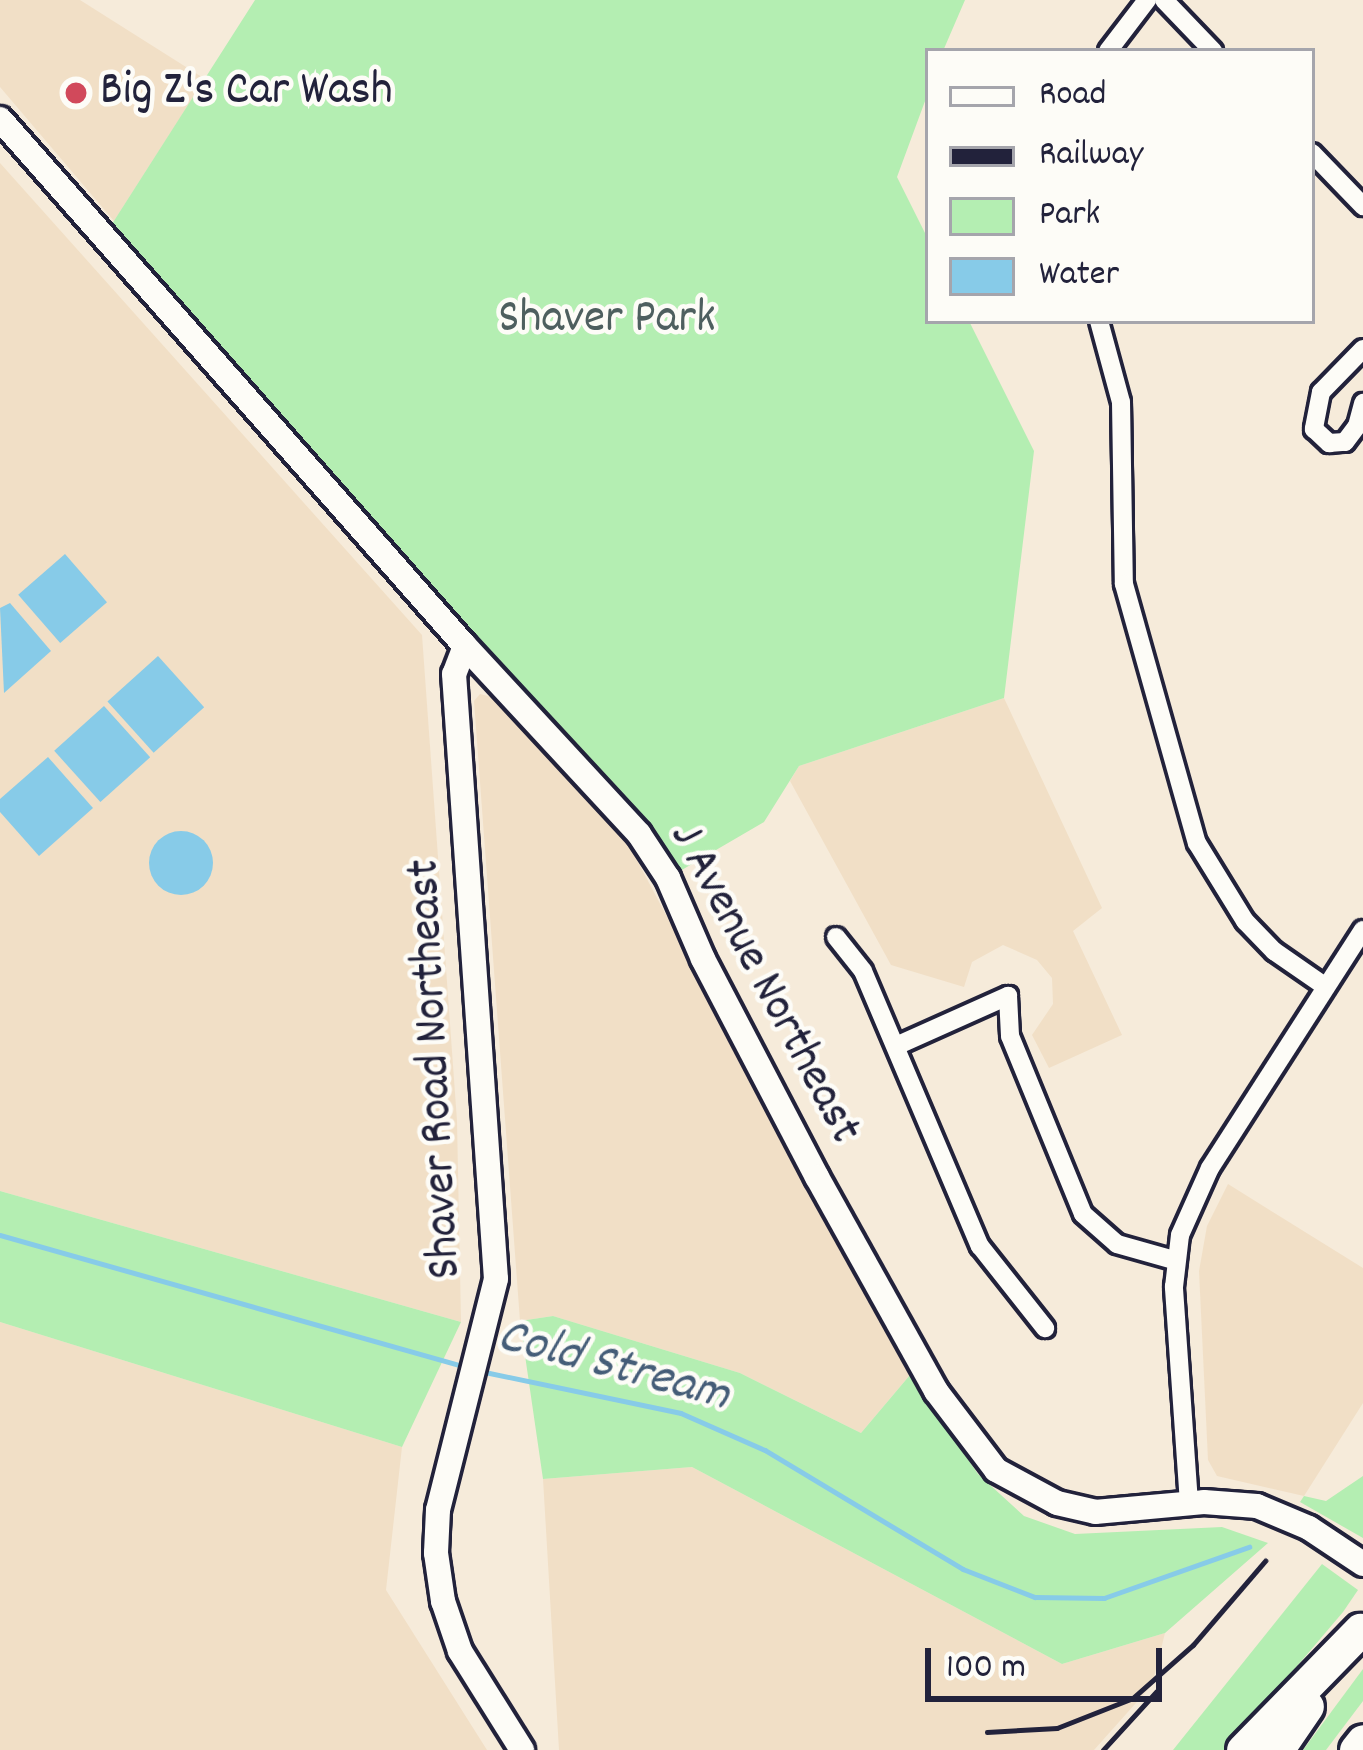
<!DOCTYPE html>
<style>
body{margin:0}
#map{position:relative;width:1363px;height:1750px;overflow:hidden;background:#f6ebda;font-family:Dekko,sans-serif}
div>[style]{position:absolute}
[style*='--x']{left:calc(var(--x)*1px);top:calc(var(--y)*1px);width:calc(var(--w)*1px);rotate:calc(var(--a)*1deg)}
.built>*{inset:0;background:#f1dfc6}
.green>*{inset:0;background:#b4eeb2}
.water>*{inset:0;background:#87cbe8;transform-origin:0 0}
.round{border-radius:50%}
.stream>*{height:4.5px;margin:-2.25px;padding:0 2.25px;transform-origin:2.25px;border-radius:2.25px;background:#87cbe8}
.roads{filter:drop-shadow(3px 0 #22223b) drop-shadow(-3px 0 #22223b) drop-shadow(0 3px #22223b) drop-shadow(0 -3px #22223b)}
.street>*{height:18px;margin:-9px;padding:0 9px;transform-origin:9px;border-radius:9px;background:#fdfcf7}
.secondary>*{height:24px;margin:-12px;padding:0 12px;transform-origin:12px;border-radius:12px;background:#fdfcf7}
.highway>*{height:33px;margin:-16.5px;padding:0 16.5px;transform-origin:16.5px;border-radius:16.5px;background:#fdfcf7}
.rail>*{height:4.5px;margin:-2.25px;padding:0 2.25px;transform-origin:2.25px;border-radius:2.25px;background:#22223b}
.dots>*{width:33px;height:33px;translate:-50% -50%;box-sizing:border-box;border:6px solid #fdfcf7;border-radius:50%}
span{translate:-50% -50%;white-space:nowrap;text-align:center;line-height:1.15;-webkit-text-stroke:9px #fdfcf7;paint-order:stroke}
.poi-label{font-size:48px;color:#22223b}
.left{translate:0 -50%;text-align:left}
.park-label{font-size:48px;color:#4e5f5f}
.street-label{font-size:48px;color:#22223b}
.water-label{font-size:51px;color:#455d78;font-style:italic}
.legend{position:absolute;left:925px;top:48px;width:390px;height:276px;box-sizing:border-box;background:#fdfcf7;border:3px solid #a5a5ac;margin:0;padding:15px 21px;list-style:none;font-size:36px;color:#22223b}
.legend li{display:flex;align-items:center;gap:24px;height:60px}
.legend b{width:60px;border:3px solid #a5a5ac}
.scale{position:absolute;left:925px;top:1648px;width:237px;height:54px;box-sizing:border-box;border:6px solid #22223b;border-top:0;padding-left:15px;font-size:36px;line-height:42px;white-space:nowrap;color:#22223b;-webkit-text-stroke:9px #fdfcf7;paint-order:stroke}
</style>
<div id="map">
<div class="built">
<i style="clip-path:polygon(0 0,80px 0,205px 79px,114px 221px,0 87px)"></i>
<i style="clip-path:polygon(0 163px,422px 635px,457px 1121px,461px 1322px,0 1191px)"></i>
<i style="clip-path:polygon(480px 694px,492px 697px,630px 847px,910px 1375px,861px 1433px,740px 1373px,553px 1316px,520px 1321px,474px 701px)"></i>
<i style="clip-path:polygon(1004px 698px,1102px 908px,1073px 931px,1122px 1035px,1049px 1068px,1032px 1035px,1053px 1004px,1052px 978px,1037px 960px,1003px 945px,972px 962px,964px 987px,891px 965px,790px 781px,799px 766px)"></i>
<i style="clip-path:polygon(1228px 1184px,1363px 1268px,1363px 1403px,1304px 1496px,1217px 1476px,1208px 1460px,1199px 1271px,1207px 1226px)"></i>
<i style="clip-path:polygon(0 1322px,402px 1447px,386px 1590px,487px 1750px,0 1750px)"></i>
<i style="clip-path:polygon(692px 1467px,1062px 1664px,1165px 1633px,1152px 1685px,1094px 1750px,559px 1750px,543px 1479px)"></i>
</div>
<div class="green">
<i style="clip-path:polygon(255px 0,965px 0,943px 51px,928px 51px,928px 93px,897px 177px,928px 239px,928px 321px,969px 321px,1034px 451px,1004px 698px,799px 766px,764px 822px,668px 878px,103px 238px)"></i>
<i style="clip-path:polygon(0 1191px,461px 1322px,402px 1447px,0 1322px)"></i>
<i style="clip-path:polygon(553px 1316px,740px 1373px,861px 1433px,910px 1375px,978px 1474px,1024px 1516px,1075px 1534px,1222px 1527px,1268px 1543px,1165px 1633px,1062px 1664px,692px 1467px,543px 1479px,520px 1321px)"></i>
<i style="clip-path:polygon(1363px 1476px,1363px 1538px,1300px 1502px,1304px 1496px,1326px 1501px)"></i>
<i style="clip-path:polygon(1322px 1564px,1358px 1590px,1343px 1612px,1226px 1750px,1173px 1750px)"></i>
<i style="clip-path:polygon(1363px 1669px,1363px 1701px,1326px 1750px,1303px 1750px)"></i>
</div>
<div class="water">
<i style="left:65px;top:554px;width:64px;height:62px;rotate:49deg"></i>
<i style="clip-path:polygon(10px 603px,51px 651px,4px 693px,0 608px)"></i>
<i style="left:158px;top:656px;width:69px;height:68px;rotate:48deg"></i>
<i style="left:104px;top:706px;width:69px;height:67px;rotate:48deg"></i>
<i style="clip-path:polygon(48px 757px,93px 808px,39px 856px,0 812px,0 799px)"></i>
<i class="round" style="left:149px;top:831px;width:64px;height:64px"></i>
</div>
<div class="stream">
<i style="--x:0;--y:1235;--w:481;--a:15.8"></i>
<i style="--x:480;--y:1371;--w:205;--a:11.8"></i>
<i style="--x:681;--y:1413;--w:92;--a:23.8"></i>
<i style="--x:765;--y:1450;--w:231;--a:31"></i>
<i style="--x:963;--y:1569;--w:77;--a:21.3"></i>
<i style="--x:1035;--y:1597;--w:69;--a:0.8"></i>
<i style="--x:1104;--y:1598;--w:154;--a:-19.4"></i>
</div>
<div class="roads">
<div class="street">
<i style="--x:1164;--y:0;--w:71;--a:46.1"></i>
<i style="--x:1108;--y:51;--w:64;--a:-52.6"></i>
<i style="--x:1312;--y:153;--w:74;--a:46.1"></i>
<i style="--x:1099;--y:321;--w:84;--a:74.8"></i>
<i style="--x:1121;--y:402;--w:182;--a:89.1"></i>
<i style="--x:1124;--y:584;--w:269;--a:74.3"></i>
<i style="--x:1197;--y:843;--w:92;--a:58.4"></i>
<i style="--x:1245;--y:921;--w:42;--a:46"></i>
<i style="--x:1274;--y:951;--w:63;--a:34.7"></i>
<i style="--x:1363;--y:349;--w:60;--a:134.3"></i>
<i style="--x:1321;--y:392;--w:38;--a:101"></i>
<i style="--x:1314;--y:429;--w:21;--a:43"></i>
<i style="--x:1329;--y:443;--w:16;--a:-4"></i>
<i style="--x:1345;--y:442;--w:20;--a:-53"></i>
<i style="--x:1357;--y:426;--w:24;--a:-75"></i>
<i style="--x:836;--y:937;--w:43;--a:51.5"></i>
<i style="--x:863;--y:971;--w:299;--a:67"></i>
<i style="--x:980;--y:1246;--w:105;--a:51.6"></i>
<i style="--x:896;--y:1046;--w:123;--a:-24.1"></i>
<i style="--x:1008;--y:996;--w:40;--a:87.1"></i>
<i style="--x:1010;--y:1036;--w:192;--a:67.7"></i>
<i style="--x:1083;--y:1214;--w:45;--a:41.4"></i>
<i style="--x:1117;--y:1244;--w:59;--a:15.7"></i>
<i style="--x:1189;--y:1503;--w:217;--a:-94"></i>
<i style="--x:1174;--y:1287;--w:52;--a:-83.4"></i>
<i style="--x:1180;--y:1235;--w:73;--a:-65.9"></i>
<i style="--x:1210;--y:1168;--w:283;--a:-57.3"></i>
</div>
<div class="secondary">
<i style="--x:0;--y:119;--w:703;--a:48.58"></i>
<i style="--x:465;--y:646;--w:256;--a:47.2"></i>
<i style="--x:639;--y:834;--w:53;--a:56.6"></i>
<i style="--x:668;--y:878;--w:88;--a:66.6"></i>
<i style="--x:703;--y:959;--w:246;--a:62.4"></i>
<i style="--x:817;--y:1177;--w:245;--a:60.9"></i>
<i style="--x:936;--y:1391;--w:99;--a:52.8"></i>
<i style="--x:996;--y:1470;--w:69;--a:28.4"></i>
<i style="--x:1057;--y:1503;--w:39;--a:13"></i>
<i style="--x:1095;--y:1512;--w:109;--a:-5.2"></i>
<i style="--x:1204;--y:1502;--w:53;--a:4.3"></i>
<i style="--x:1257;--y:1506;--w:56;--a:22.9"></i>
<i style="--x:1309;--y:1528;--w:65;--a:33.7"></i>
<i style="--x:465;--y:646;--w:30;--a:111"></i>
<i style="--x:454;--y:674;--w:606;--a:86.03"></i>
<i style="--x:496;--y:1279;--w:238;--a:104.1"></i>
<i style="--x:438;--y:1510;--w:43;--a:92.7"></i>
<i style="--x:436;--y:1553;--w:49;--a:81.7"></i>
<i style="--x:443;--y:1601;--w:53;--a:71.2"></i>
<i style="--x:460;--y:1651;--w:117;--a:57.9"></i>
</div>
<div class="highway">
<i style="--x:1243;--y:1750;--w:168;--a:-45.7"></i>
<i style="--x:1277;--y:1750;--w:53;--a:-55.7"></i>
<i style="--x:1356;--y:1750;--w:11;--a:-52"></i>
</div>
</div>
<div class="rail">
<i style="--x:987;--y:1732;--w:70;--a:-3.3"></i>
<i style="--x:1057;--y:1728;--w:82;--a:-21.5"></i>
<i style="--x:1133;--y:1698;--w:80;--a:-41.5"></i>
<i style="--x:1193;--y:1645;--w:111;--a:-49.4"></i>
<i style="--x:1103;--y:1750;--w:79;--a:-47.6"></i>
</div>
<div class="dots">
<i style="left:76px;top:93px;background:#d1495b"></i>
</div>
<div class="poi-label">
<span class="left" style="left:100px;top:93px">Big Z's Car Wash</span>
</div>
<div class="park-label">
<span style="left:607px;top:321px">Shaver Park</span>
</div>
<div class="street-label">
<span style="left:763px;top:984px;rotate:62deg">J Avenue Northeast</span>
<span style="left:437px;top:1069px;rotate:-93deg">Shaver Road Northeast</span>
</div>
<div class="water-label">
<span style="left:613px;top:1368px;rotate:15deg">Cold Stream</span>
</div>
<ul class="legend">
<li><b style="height:15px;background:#fdfcf7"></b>Road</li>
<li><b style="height:15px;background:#22223b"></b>Railway</li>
<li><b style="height:33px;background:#b4eeb2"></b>Park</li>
<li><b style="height:33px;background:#87cbe8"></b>Water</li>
</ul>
<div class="scale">100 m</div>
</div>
